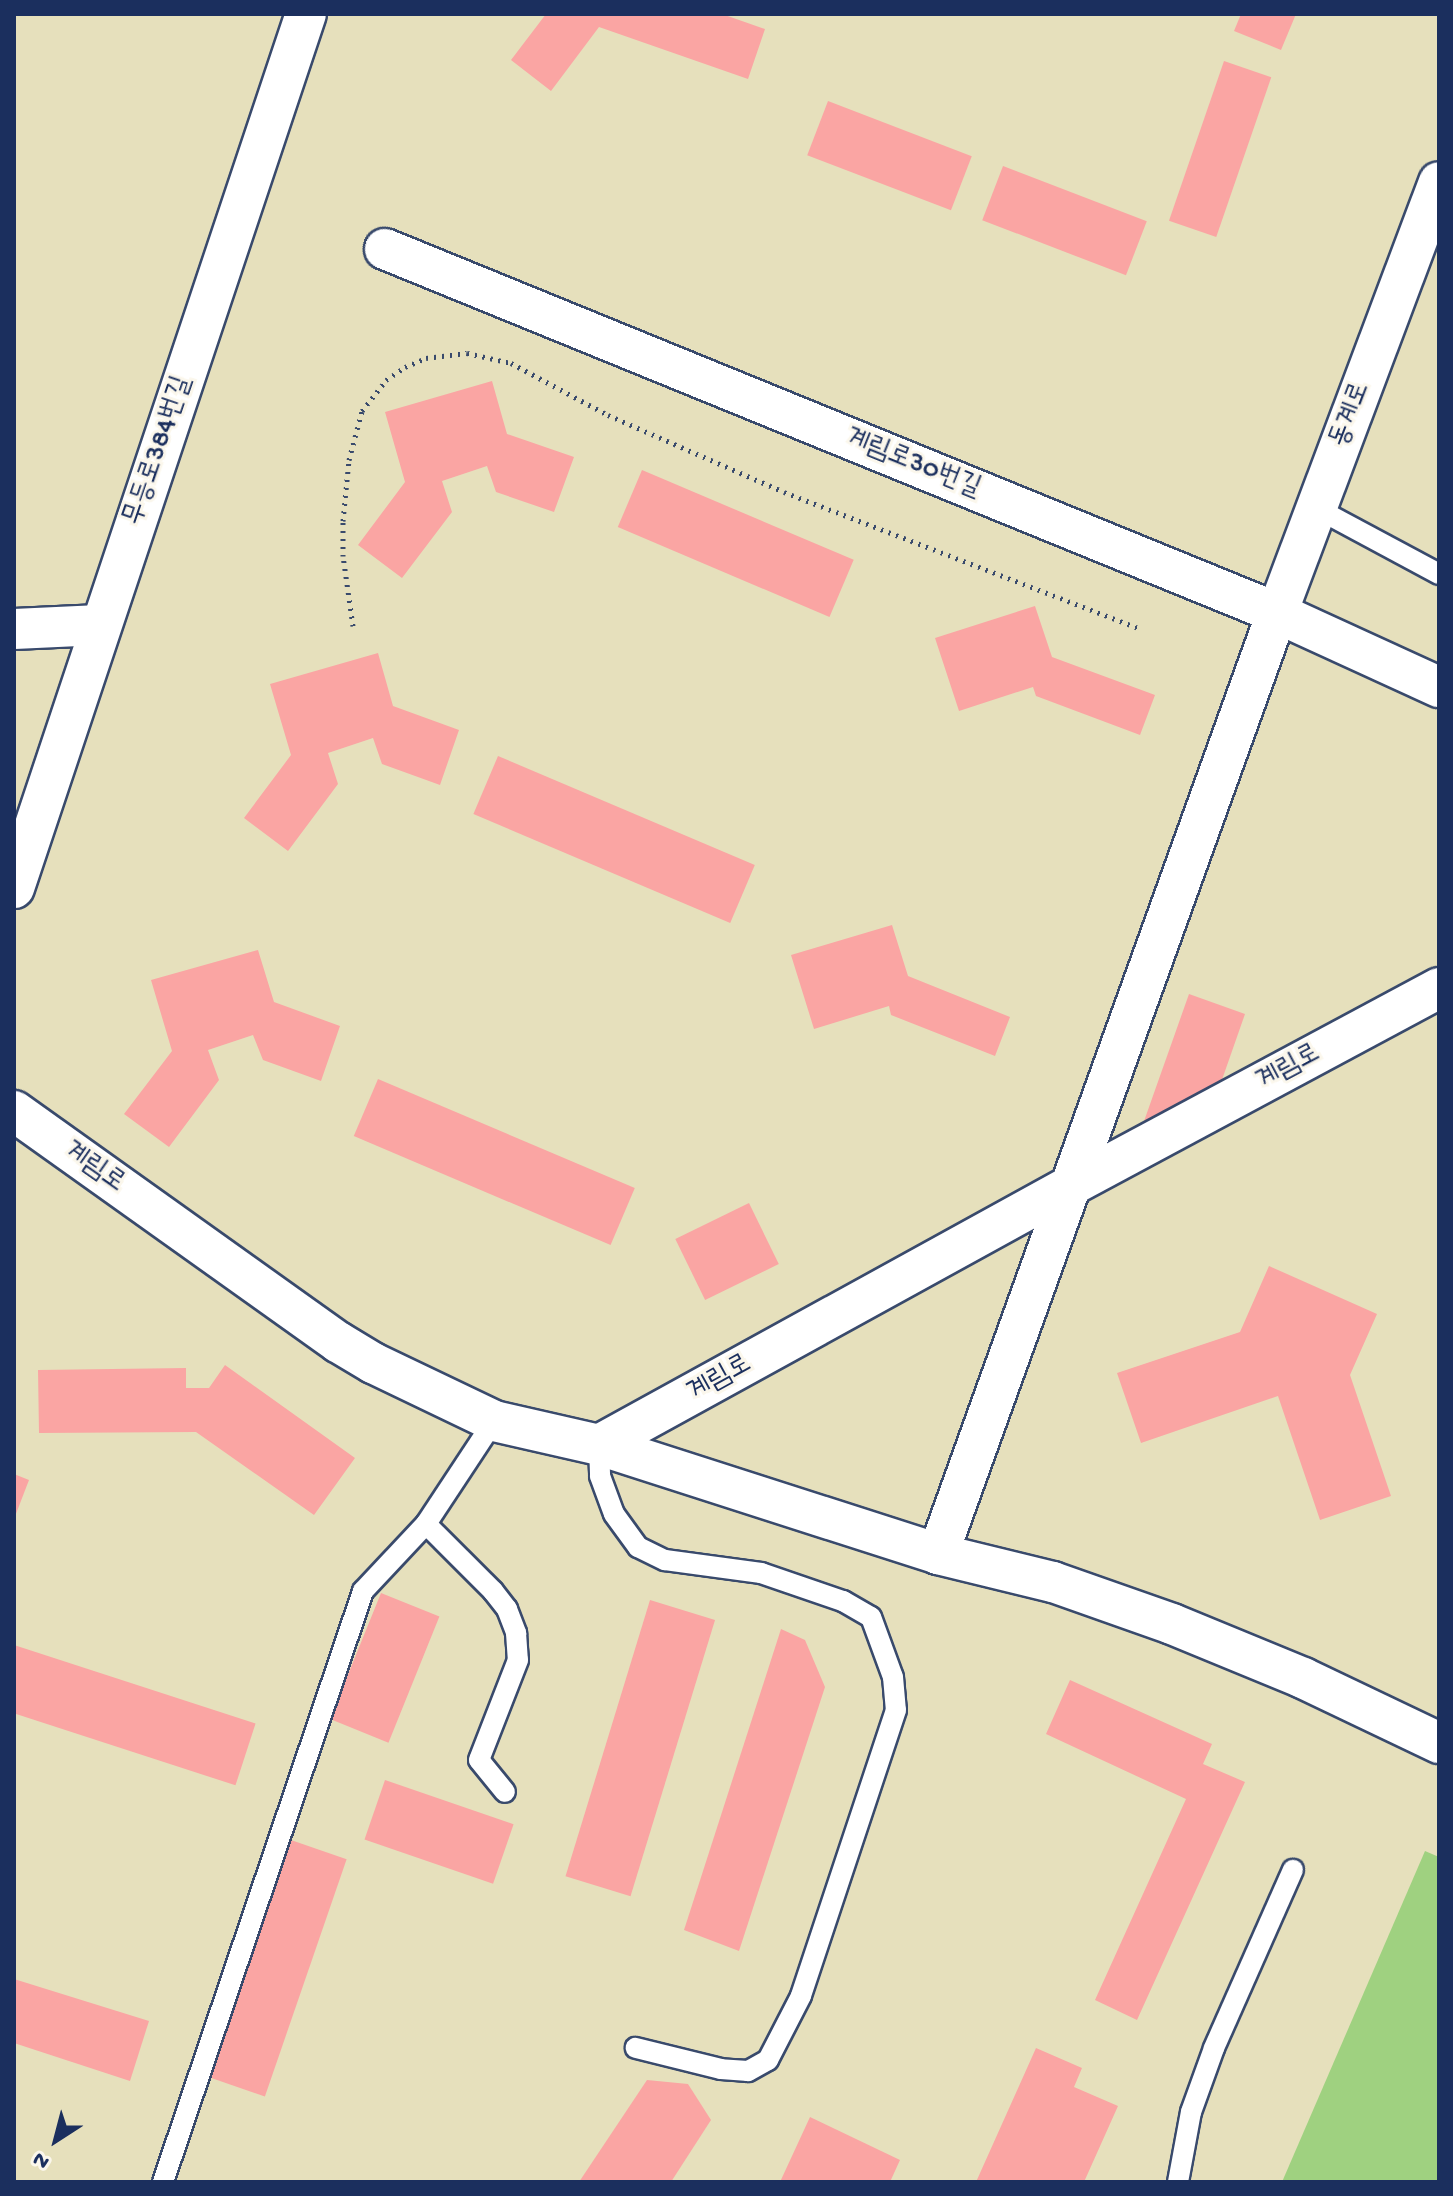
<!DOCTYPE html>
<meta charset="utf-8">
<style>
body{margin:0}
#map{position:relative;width:1453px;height:2196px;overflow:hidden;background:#e6e0bc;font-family:"Gochi Hand","Poor Story",sans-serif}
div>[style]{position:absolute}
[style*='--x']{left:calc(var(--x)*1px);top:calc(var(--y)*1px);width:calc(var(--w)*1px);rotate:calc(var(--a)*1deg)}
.green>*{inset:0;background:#9fd180}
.building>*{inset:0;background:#faa5a3;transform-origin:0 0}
.path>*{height:5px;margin-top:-2.5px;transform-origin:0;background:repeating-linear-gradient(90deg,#394a6c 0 2px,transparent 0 8px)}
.roads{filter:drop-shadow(2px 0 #394a6c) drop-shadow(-2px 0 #394a6c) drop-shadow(0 2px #394a6c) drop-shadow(0 -2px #394a6c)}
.service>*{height:20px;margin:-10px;padding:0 10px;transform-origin:10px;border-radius:10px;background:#fff}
.minor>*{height:40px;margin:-20px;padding:0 20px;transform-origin:20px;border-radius:20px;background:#fff}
span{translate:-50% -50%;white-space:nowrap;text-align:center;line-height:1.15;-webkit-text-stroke:6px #fbf7ec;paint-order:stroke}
.street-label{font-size:28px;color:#1b2f5e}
.frame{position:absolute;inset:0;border:16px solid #1b2f5e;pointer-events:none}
.north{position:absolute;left:16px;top:2100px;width:80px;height:80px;-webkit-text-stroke:6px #fbf7ec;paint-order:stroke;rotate:216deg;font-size:22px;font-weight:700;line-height:32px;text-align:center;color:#1b2f5e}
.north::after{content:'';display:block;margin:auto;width:28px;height:36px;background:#1b2f5e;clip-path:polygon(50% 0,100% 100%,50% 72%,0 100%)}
</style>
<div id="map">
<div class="green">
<i style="clip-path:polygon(1425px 1851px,1439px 1857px,1439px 2182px,1282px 2182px)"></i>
</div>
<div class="building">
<i style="clip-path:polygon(546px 14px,722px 14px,765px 29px,748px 79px,599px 27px,551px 91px,511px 60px)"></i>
<i style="clip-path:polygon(1241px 14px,1296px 14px,1281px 50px,1234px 31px)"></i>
<i style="left:1224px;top:61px;width:50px;height:169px;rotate:19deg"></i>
<i style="left:828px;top:101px;width:154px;height:58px;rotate:21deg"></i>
<i style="left:1003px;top:166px;width:154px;height:58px;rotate:21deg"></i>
<i style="clip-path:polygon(492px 381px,507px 434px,574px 457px,554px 512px,496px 492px,487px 466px,442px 481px,452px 512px,402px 578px,358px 545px,405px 482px,385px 412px)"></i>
<i style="left:642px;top:470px;width:230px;height:62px;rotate:23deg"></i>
<i style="clip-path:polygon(1035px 606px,1052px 657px,1155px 695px,1140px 735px,1036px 696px,1033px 687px,959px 711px,935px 638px)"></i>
<i style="clip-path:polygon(378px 653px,393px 706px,459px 730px,440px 785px,382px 764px,373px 738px,328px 753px,338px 784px,288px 851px,244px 818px,291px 755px,270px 684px)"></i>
<i style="left:498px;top:756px;width:279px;height:63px;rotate:23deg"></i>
<i style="clip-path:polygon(892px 925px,908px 976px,1010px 1017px,995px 1056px,891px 1015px,889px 1006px,814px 1029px,791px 955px)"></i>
<i style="clip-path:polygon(258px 950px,274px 1002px,340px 1026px,321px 1081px,263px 1060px,253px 1035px,208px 1050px,219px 1080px,169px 1147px,124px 1114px,172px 1051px,151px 980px)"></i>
<i style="clip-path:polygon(1189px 994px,1245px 1014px,1217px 1094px,1143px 1124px)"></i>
<i style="left:378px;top:1079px;width:279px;height:62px;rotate:23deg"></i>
<i style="left:749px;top:1203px;width:68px;height:82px;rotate:64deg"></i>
<i style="clip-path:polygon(1269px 1266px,1377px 1314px,1350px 1375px,1391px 1496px,1320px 1520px,1278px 1396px,1141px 1443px,1117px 1373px,1240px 1332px)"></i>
<i style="clip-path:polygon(225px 1365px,355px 1458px,314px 1515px,196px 1432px,39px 1433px,38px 1370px,186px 1368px,186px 1388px,209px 1388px)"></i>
<i style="clip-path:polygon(14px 1474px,29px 1480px,14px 1519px)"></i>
<i style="left:381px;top:1593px;width:63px;height:136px;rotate:22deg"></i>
<i style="left:650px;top:1600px;width:68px;height:289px;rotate:17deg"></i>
<i style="clip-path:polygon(781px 1629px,805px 1640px,825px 1687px,739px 1951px,684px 1930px)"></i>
<i style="left:14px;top:1645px;width:254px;height:65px;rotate:18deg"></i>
<i style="clip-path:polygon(1070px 1680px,1212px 1744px,1203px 1764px,1245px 1782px,1137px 2020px,1095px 2000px,1186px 1799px,1046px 1734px)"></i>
<i style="left:385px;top:1780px;width:136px;height:63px;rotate:19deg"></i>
<i style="left:288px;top:1839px;width:62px;height:251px;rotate:19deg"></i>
<i style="clip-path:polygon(14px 1979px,149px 2021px,130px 2081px,14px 2043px)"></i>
<i style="clip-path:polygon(1036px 2048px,1082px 2068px,1074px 2087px,1118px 2106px,1084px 2182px,976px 2182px)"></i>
<i style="clip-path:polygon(647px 2080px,688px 2084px,711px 2120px,671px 2182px,579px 2182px)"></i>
<i style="clip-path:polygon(810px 2117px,900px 2160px,890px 2182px,780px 2182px)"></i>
</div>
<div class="path">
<i style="--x:353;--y:626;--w:71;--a:-98.1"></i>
<i style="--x:343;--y:556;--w:35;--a:-90"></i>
<i style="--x:343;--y:521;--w:61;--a:-84.4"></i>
<i style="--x:349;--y:460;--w:51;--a:-75.1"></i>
<i style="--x:362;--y:411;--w:39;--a:-52"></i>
<i style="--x:386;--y:380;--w:23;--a:-34"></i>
<i style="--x:405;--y:367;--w:23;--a:-23"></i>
<i style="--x:426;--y:358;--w:41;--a:-7"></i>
<i style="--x:467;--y:353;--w:45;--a:12.8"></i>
<i style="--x:511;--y:363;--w:110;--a:28.2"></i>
<i style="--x:608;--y:415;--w:192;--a:23.6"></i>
<i style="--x:784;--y:492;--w:381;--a:21"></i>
</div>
<div class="roads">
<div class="service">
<i style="--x:1316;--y:508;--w:140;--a:28.2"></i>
<i style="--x:599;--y:1445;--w:31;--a:88"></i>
<i style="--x:600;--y:1476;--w:40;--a:69.8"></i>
<i style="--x:614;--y:1514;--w:41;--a:54"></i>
<i style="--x:638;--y:1547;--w:30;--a:26"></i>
<i style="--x:665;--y:1560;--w:97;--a:7.7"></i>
<i style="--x:761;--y:1573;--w:87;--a:18.9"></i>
<i style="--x:843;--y:1601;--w:32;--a:30"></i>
<i style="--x:871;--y:1617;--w:64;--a:69.9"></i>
<i style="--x:893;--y:1677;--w:33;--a:85"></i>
<i style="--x:896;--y:1710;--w:301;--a:108.4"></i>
<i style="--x:801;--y:1996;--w:72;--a:117.3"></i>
<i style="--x:768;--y:2060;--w:23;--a:151"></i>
<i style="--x:748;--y:2071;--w:27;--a:-176"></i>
<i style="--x:721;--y:2069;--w:88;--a:-166.1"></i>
<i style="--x:426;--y:1524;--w:95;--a:45"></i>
<i style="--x:493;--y:1591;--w:23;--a:52"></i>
<i style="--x:507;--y:1609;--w:26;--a:69"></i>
<i style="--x:516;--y:1633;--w:27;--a:86"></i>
<i style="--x:518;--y:1660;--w:107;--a:111.3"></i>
<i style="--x:479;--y:1760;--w:41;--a:50.9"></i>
<i style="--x:163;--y:2182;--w:624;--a:-71.3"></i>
<i style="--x:363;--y:1591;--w:92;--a:-46.8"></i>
<i style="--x:426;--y:1524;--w:123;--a:-56.6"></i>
<i style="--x:1178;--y:2182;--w:71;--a:-79.5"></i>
<i style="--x:1191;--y:2112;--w:68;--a:-70.2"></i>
<i style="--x:1214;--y:2048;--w:195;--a:-66.1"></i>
</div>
<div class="minor">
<i style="--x:385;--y:249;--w:963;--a:22.2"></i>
<i style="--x:1277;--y:613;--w:178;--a:24.6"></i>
<i style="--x:14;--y:629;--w:86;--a:-2.7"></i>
<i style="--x:14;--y:888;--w:921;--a:-71.53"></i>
<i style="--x:14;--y:1111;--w:398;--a:35.5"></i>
<i style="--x:338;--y:1342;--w:41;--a:31"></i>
<i style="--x:373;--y:1363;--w:134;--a:25.6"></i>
<i style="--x:494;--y:1421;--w:108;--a:12.9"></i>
<i style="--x:599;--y:1445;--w:540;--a:-28.8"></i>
<i style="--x:1072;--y:1185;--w:417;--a:-28.2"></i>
<i style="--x:599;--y:1445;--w:356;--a:17.8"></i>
<i style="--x:938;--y:1554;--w:118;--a:13.7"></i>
<i style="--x:1053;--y:1582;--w:126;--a:19.4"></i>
<i style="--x:1172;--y:1624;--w:142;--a:22.4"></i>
<i style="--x:1303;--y:1678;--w:151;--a:25.5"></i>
<i style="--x:938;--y:1554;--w:1000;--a:-70.19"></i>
<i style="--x:1277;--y:613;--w:460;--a:-69.4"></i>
</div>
</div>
<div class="street-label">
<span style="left:1351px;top:415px;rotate:-69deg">동계로</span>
<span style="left:159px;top:451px;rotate:-71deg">무등로384번길</span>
<span style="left:913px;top:464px;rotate:22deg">계림로30번길</span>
<span style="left:1289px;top:1068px;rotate:-28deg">계림로</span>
<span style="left:94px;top:1168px;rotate:35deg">계림로</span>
<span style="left:720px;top:1379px;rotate:-29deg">계림로</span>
</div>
<div class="frame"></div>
<div class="north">N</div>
</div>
